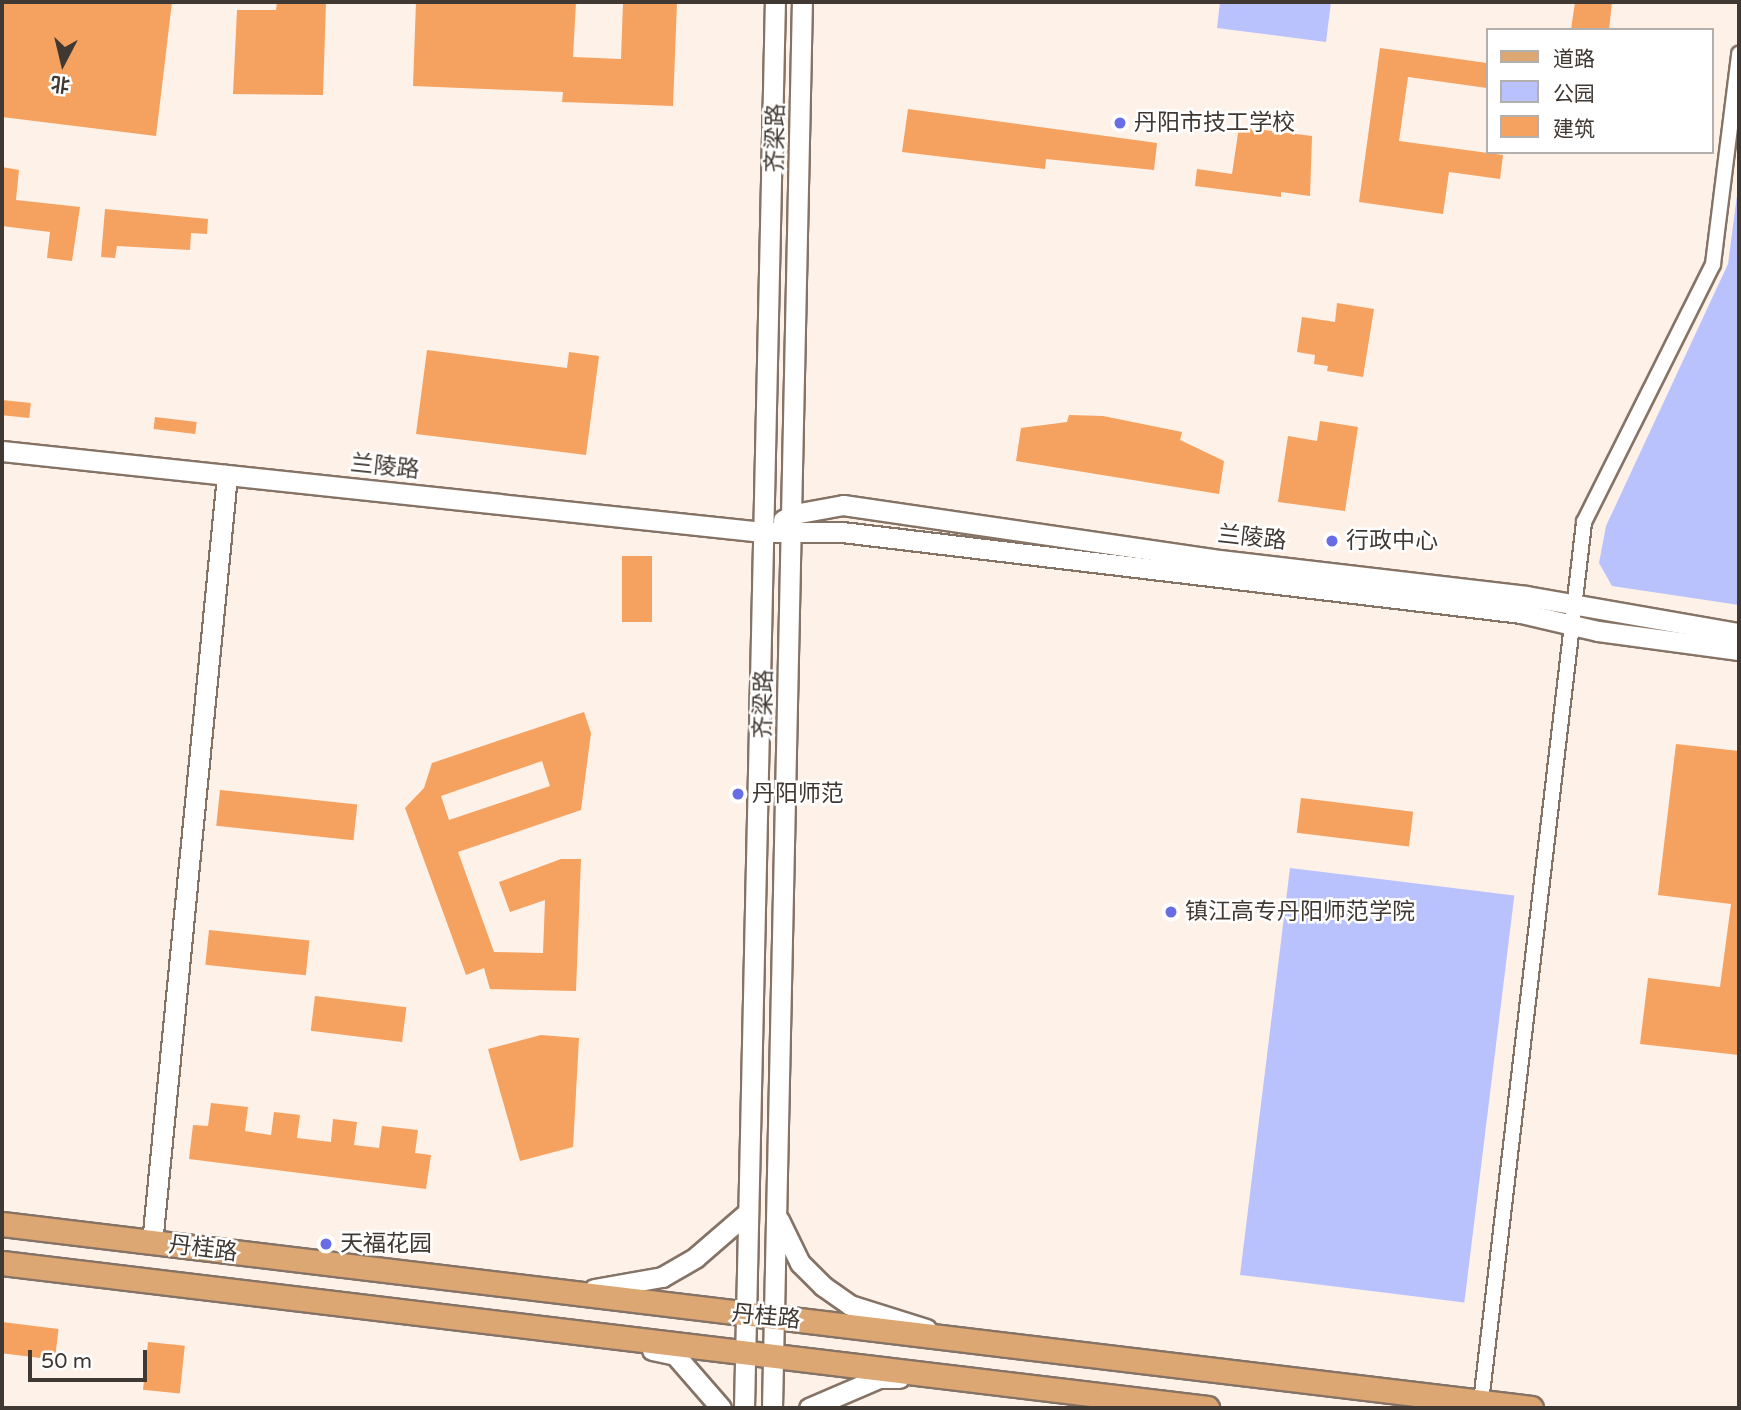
<!DOCTYPE html>
<meta charset="utf-8">
<style>
body{margin:0}
#map{position:relative;width:1741px;height:1410px;overflow:hidden;background:#fef1e8;font-family:"Varela Round","Noto Sans SC",sans-serif}
div>[style]{position:absolute}
[style*='--x']{left:calc(var(--x)*1px);top:calc(var(--y)*1px);width:calc(var(--w)*1px);rotate:calc(var(--a)*1deg)}
.green>*{inset:0;background:#bac2fd;transform-origin:0 0}
.building>*{inset:0;background:#f5a15f;transform-origin:0 0}
.roads{filter:drop-shadow(2px 0 #857366) drop-shadow(-2px 0 #857366) drop-shadow(0 2px #857366) drop-shadow(0 -2px #857366)}
.street>*{height:14px;margin:-7px;padding:0 7px;transform-origin:7px;border-radius:7px;background:#fff}
.secondary>*{height:19px;margin:-9.5px;padding:0 9.5px;transform-origin:9.5px;border-radius:9.5px;background:#fff}
.primary>*{height:23px;margin:-11.5px;padding:0 11.5px;transform-origin:11.5px;border-radius:11.5px;background:#dda773}
.dots>*{width:19px;height:19px;translate:-50% -50%;box-sizing:border-box;border:4px solid #fff;border-radius:50%}
span{translate:-50% -50%;white-space:nowrap;text-align:center;line-height:1.15;-webkit-text-stroke:5px #fff;paint-order:stroke}
.poi-label{font-size:23px;color:#403832}
.left{translate:0 -50%;text-align:left}
.street-label{font-size:23px;color:#403832}
.frame{position:absolute;inset:0;border:4px solid #403832;pointer-events:none}
.legend{position:absolute;left:1486px;top:28px;width:228px;height:126px;box-sizing:border-box;background:#fff;border:2px solid #b3afad;margin:0;padding:9px 12px;list-style:none;font-size:21px;color:#403832}
.legend li{display:flex;align-items:center;gap:14px;height:35px}
.legend b{width:35px;border:2px solid #b3afad}
.north{position:absolute;left:28px;top:28px;width:70px;height:70px;-webkit-text-stroke:5px #fff;paint-order:stroke;rotate:187deg;font-size:19px;font-weight:700;line-height:28px;text-align:center;color:#403832}
.north::after{content:'';display:block;margin:auto;width:24px;height:32px;background:#403832;clip-path:polygon(50% 0,100% 100%,50% 72%,0 100%)}
.scale{position:absolute;left:28px;top:1350px;width:119px;height:32px;box-sizing:border-box;border:4px solid #403832;border-top:0;padding-left:9px;font-size:21px;line-height:24px;white-space:nowrap;color:#403832;-webkit-text-stroke:5px #fff;paint-order:stroke}
</style>
<div id="map">
<div class="green">
<i style="clip-path:polygon(1220px 2px,1331px 2px,1326px 42px,1217px 28px)"></i>
<i style="clip-path:polygon(1739px 180px,1739px 605px,1612px 586px,1599px 563px,1606px 526px,1728px 264px)"></i>
<i style="left:1290px;top:868px;width:226px;height:410px;rotate:7deg"></i>
</div>
<div class="building">
<i style="clip-path:polygon(2px 2px,172px 2px,156px 136px,2px 117px)"></i>
<i style="clip-path:polygon(277px 2px,326px 2px,323px 95px,233px 94px,237px 10px,276px 10px)"></i>
<i style="clip-path:polygon(416px 2px,576px 2px,573px 57px,621px 59px,623px 2px,677px 2px,673px 106px,562px 102px,563px 92px,413px 86px)"></i>
<i style="clip-path:polygon(1575px 2px,1612px 2px,1609px 30px,1571px 30px)"></i>
<i style="clip-path:polygon(1380px 48px,1487px 63px,1487px 88px,1408px 77px,1399px 141px,1503px 155px,1500px 179px,1449px 172px,1443px 214px,1359px 202px)"></i>
<i style="clip-path:polygon(908px 109px,1157px 143px,1154px 170px,1046px 159px,1045px 169px,902px 152px)"></i>
<i style="clip-path:polygon(1239px 127px,1312px 136px,1310px 196px,1281px 192px,1281px 197px,1195px 186px,1197px 169px,1232px 174px)"></i>
<i style="clip-path:polygon(2px 167px,19px 170px,16px 200px,80px 207px,72px 261px,47px 258px,50px 232px,2px 226px)"></i>
<i style="clip-path:polygon(105px 209px,208px 219px,207px 234px,191px 233px,190px 250px,117px 246px,115px 258px,101px 257px)"></i>
<i style="clip-path:polygon(1337px 303px,1374px 309px,1363px 377px,1327px 371px,1328px 366px,1314px 364px,1315px 355px,1297px 352px,1302px 317px,1335px 322px)"></i>
<i style="clip-path:polygon(427px 350px,567px 368px,569px 352px,599px 356px,586px 455px,416px 434px)"></i>
<i style="left:2px;top:400px;width:29px;height:15px;rotate:6deg"></i>
<i style="clip-path:polygon(1069px 415px,1103px 416px,1182px 432px,1180px 440px,1224px 461px,1219px 494px,1016px 461px,1021px 428px,1067px 422px)"></i>
<i style="left:155px;top:417px;width:42px;height:12px;rotate:7deg"></i>
<i style="clip-path:polygon(1320px 421px,1358px 427px,1345px 511px,1278px 502px,1288px 436px,1317px 441px)"></i>
<i style="left:622px;top:556px;width:30px;height:66px"></i>
<i style="clip-path:polygon(evenodd,584px 712px,591px 733px,581px 810px,458px 852px,494px 952px,543px 953px,545px 900px,510px 912px,499px 882px,561px 859px,581px 859px,576px 991px,490px 989px,484px 968px,466px 975px,405px 808px,424px 788px,432px 763px,584px 712px,542px 761px,550px 786px,449px 820px,441px 796px,542px 761px)"></i>
<i style="clip-path:polygon(1676px 744px,1739px 751px,1739px 1055px,1640px 1044px,1648px 978px,1720px 987px,1731px 904px,1658px 895px)"></i>
<i style="left:220px;top:790px;width:138px;height:36px;rotate:6deg"></i>
<i style="left:1301px;top:798px;width:113px;height:35px;rotate:7deg"></i>
<i style="left:209px;top:930px;width:101px;height:35px;rotate:6deg"></i>
<i style="left:315px;top:996px;width:92px;height:35px;rotate:7deg"></i>
<i style="clip-path:polygon(541px 1035px,579px 1038px,573px 1147px,520px 1161px,488px 1049px)"></i>
<i style="clip-path:polygon(211px 1103px,248px 1107px,245px 1131px,271px 1135px,274px 1112px,300px 1115px,297px 1138px,331px 1142px,333px 1119px,357px 1122px,354px 1145px,379px 1148px,382px 1126px,418px 1130px,415px 1153px,431px 1155px,426px 1189px,189px 1159px,193px 1125px,208px 1126px)"></i>
<i style="left:2px;top:1322px;width:57px;height:31px;rotate:7deg"></i>
<i style="left:148px;top:1342px;width:37px;height:48px;rotate:6deg"></i>
</div>
<div class="roads">
<div class="street">
<i style="--x:1481;--y:1402;--w:886;--a:-83.32"></i>
<i style="--x:1584;--y:522;--w:288;--a:-63.4"></i>
<i style="--x:1713;--y:264;--w:212;--a:-82.9"></i>
</div>
<div class="secondary">
<i style="--x:2;--y:451;--w:765;--a:6.08"></i>
<i style="--x:763;--y:532;--w:79;--a:0"></i>
<i style="--x:842;--y:532;--w:684;--a:6.8"></i>
<i style="--x:1521;--y:613;--w:79;--a:13.2"></i>
<i style="--x:1598;--y:631;--w:142;--a:7.7"></i>
<i style="--x:783;--y:520;--w:13;--a:-29"></i>
<i style="--x:794;--y:514;--w:50;--a:-10.4"></i>
<i style="--x:843;--y:505;--w:373;--a:8.3"></i>
<i style="--x:1212;--y:559;--w:316;--a:6.7"></i>
<i style="--x:1526;--y:596;--w:216;--a:9.9"></i>
<i style="--x:779;--y:1220;--w:48;--a:64"></i>
<i style="--x:800;--y:1263;--w:33;--a:45"></i>
<i style="--x:823;--y:1286;--w:33;--a:35"></i>
<i style="--x:850;--y:1305;--w:80;--a:17.5"></i>
<i style="--x:152;--y:1243;--w:772;--a:-84.42"></i>
<i style="--x:594;--y:1289;--w:69;--a:-10"></i>
<i style="--x:662;--y:1277;--w:39;--a:-30"></i>
<i style="--x:696;--y:1257;--w:69;--a:-40.9"></i>
<i style="--x:652;--y:1350;--w:24;--a:12"></i>
<i style="--x:675;--y:1355;--w:70;--a:49"></i>
<i style="--x:744;--y:1408;--w:1406;--a:-88.74"></i>
<i style="--x:772;--y:1408;--w:1406;--a:-88.78"></i>
<i style="--x:809;--y:1408;--w:76;--a:-23.2"></i>
<i style="--x:879;--y:1378;--w:20;--a:0"></i>
</div>
<div class="primary">
<i style="--x:2;--y:1224;--w:1540;--a:6.86"></i>
<i style="--x:2;--y:1263;--w:1214;--a:6.86"></i>
</div>
</div>
<div class="dots">
<i style="left:1120px;top:123px;background:#686de6"></i>
<i style="left:1332px;top:541px;background:#686de6"></i>
<i style="left:738px;top:794px;background:#686de6"></i>
<i style="left:1171px;top:912px;background:#686de6"></i>
<i style="left:326px;top:1244px;background:#686de6"></i>
</div>
<div class="poi-label">
<span class="left" style="left:1134px;top:123px">丹阳市技工学校</span>
<span class="left" style="left:1346px;top:541px">行政中心</span>
<span class="left" style="left:752px;top:794px">丹阳师范</span>
<span class="left" style="left:1185px;top:912px">镇江高专丹阳师范学院</span>
<span class="left" style="left:340px;top:1244px">天福花园</span>
</div>
<div class="street-label">
<span style="left:776px;top:138px;rotate:-89deg">齐梁路</span>
<span style="left:385px;top:467px;rotate:6deg">兰陵路</span>
<span style="left:1252px;top:538px;rotate:6deg">兰陵路</span>
<span style="left:764px;top:704px;rotate:-89deg">齐梁路</span>
<span style="left:203px;top:1249px;rotate:7deg">丹桂路</span>
<span style="left:766px;top:1317px;rotate:6deg">丹桂路</span>
</div>
<div class="frame"></div>
<ul class="legend">
<li><b style="height:9px;background:#dda773"></b>道路</li>
<li><b style="height:19px;background:#bac2fd"></b>公园</li>
<li><b style="height:19px;background:#f5a15f"></b>建筑</li>
</ul>
<div class="north">北</div>
<div class="scale">50 m</div>
</div>
